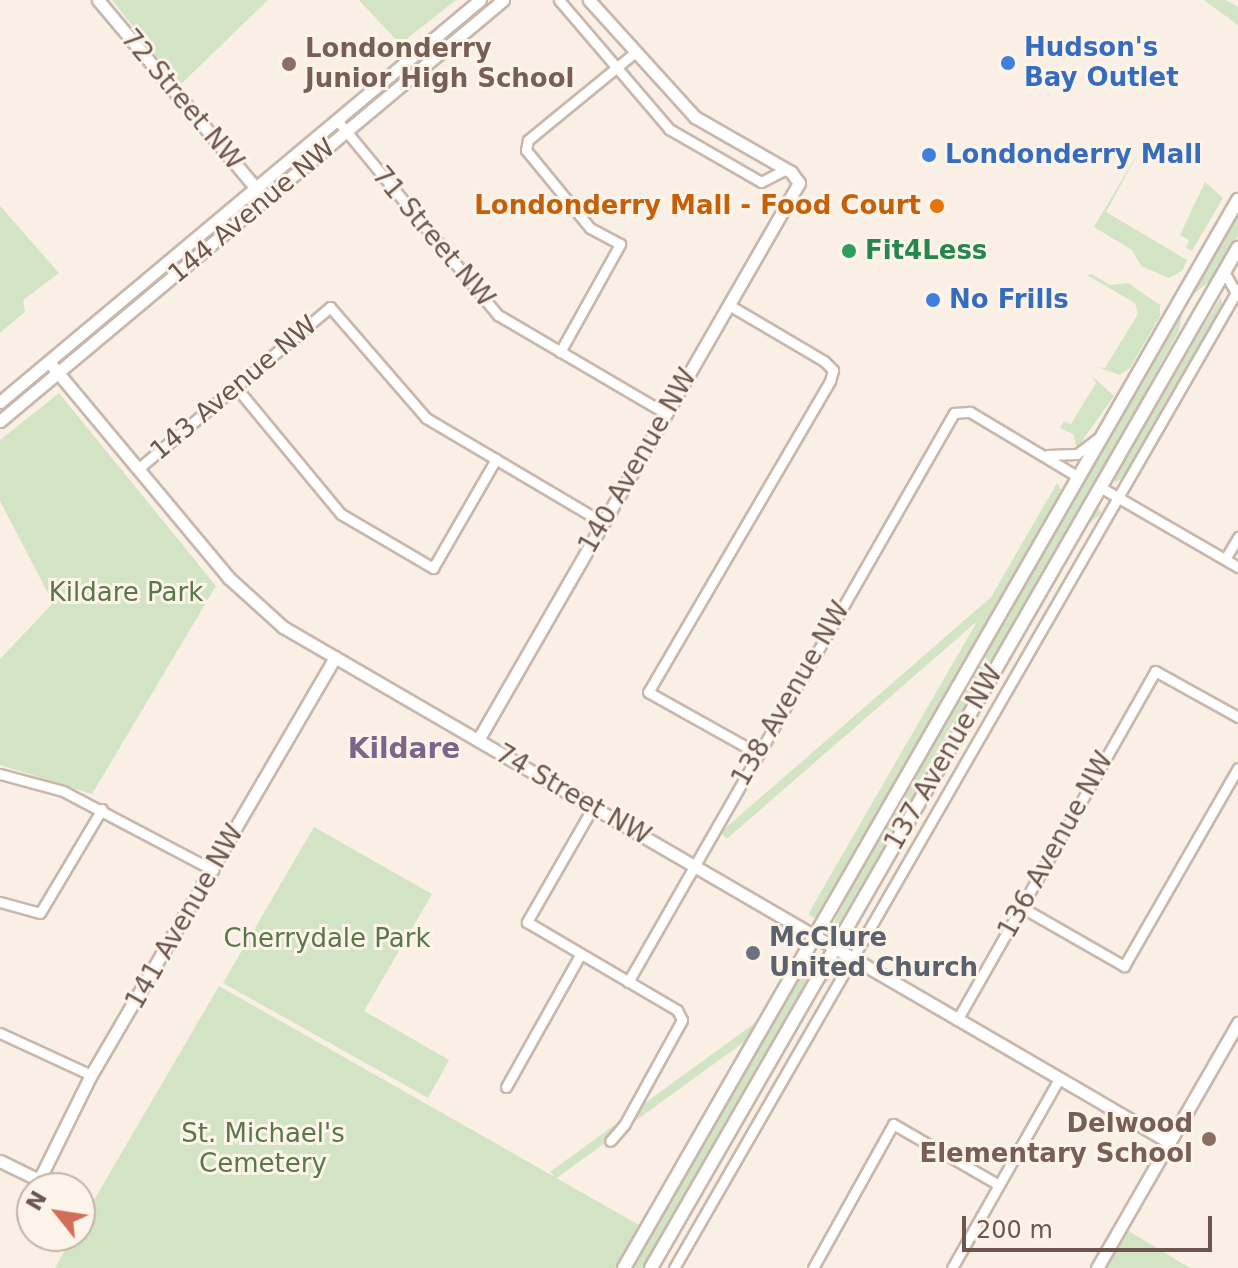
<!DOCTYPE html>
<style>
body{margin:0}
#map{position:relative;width:1238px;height:1268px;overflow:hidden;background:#f9efe4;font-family:"DejaVu Sans",sans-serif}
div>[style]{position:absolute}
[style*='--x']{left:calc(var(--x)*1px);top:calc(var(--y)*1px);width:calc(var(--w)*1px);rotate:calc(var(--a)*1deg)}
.green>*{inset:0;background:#d3e4c5;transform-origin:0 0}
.roads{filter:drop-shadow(2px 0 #c8b7ac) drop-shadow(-2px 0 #c8b7ac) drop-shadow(0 2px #c8b7ac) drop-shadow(0 -2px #c8b7ac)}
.minor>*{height:9px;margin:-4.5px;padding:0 4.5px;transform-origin:4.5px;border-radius:4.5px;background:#fff}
.tertiary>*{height:11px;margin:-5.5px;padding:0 5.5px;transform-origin:5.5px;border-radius:5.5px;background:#fff}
.secondary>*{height:12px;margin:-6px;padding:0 6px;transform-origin:6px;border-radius:6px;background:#fff}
.dots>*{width:22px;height:22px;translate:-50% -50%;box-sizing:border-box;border:4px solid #fcf3e9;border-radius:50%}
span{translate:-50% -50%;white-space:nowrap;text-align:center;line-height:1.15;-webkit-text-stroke:6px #fcf3e9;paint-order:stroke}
.shop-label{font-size:26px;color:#366cbe;font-weight:700}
.left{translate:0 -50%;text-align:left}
.education-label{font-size:26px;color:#785e54;font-weight:700}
.right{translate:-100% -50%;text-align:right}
.street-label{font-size:26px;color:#6d564d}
.food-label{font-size:26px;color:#c56008;font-weight:700}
.leisure-label{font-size:26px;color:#27864d;font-weight:700}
.park-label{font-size:26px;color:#5a774a}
.worship-label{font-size:26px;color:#5b616d;font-weight:700}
.neighbourhood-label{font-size:28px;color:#7a668a;font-weight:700}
.north{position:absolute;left:16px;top:1172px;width:80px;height:80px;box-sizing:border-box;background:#fcf3e9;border:2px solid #c3b4ab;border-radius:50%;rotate:300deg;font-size:22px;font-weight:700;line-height:32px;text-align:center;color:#6d564d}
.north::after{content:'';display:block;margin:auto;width:28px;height:36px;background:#d36c59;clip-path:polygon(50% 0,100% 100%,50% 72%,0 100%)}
.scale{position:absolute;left:962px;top:1216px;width:250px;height:36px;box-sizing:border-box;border:4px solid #6d564d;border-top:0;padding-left:10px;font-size:24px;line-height:28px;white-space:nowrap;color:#6d564d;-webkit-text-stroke:6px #fcf3e9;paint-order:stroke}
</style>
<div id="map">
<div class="green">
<i style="clip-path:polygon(112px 0,268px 0,180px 85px)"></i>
<i style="clip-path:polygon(359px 0,456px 0,400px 44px)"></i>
<i style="clip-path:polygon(1204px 0,1226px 0,1238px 7px,1238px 25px)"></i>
<i style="clip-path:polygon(1142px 146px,1106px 212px,1187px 260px,1182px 271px,1169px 278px,1141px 266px,1132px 250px,1094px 227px)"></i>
<i style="clip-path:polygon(1205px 182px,1223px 198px,1192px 251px,1186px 248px,1189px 240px,1180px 235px)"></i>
<i style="clip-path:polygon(0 206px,59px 273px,23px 300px,25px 312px,0 333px)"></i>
<i style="clip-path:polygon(1238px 211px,1238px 236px,1214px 278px,1192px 295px)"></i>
<i style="clip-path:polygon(1092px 274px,1110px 285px,1128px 283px,1160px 305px,1160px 316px,1130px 368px,1120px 375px,1098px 367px,1105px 368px,1138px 314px,1135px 303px,1087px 275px)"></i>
<i style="clip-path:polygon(1221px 297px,1222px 305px,1122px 478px,1115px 483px,1115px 473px)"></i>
<i style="clip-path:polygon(1178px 315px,1182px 315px,1179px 331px,1059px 547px,835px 931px,835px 920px,876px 840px)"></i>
<i style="clip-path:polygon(1092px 376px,1114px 396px,1077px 448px,1073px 434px,1060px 428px,1064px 421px,1071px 424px,1096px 383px)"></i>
<i style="clip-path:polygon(59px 393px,216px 586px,92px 794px,0 765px,0 659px,53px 603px,0 501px,0 440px)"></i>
<i style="clip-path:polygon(1057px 483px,1063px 493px,816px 919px,809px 915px,811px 909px)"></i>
<i style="left:1096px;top:506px;width:9px;height:497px;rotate:49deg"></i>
<i style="clip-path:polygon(314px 827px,432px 894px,364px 1011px,449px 1060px,428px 1098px,223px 983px)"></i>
<i style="clip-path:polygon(813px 955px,813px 968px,768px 1054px,644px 1268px,630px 1268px)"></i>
<i style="left:832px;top:967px;width:9px;height:348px;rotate:54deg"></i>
<i style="clip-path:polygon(219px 986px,639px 1225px,615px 1268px,55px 1268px,73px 1236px,80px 1236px,80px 1224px)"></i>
<i style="clip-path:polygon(1127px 1230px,1190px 1268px,1106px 1268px)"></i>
</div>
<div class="roads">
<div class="minor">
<i style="--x:559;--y:0;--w:170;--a:49.5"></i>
<i style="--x:669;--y:129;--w:106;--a:29.9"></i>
<i style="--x:761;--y:182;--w:28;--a:-27"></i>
<i style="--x:337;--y:120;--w:253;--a:50.5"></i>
<i style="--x:498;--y:315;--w:194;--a:30.4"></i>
<i style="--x:1224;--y:272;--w:24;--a:60"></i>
<i style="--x:729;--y:305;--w:110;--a:30.5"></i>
<i style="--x:824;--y:361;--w:13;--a:45"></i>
<i style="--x:833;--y:370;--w:11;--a:105"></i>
<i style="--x:830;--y:381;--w:360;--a:120.3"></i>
<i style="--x:648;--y:692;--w:125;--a:29.2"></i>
<i style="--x:560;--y:352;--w:124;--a:-60.9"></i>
<i style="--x:620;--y:244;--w:34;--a:-152"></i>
<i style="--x:590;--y:228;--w:101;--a:-129.4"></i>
<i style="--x:526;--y:150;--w:10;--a:-79"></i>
<i style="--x:528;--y:140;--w:136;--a:-39.3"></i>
<i style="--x:235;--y:386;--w:166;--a:50.4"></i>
<i style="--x:341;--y:514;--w:107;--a:30.4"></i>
<i style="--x:433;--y:568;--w:126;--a:-60"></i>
<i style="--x:1047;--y:455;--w:30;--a:-2"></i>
<i style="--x:1077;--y:454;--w:26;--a:-37"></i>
<i style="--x:139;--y:468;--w:250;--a:-40.1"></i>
<i style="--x:330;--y:307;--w:147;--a:49.1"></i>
<i style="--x:426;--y:418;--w:204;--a:30.6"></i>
<i style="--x:1100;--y:487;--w:160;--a:30.1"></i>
<i style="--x:1225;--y:559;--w:26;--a:-59"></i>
<i style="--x:0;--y:774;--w:65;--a:15.1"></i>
<i style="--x:63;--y:791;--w:170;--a:27.8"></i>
<i style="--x:593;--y:807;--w:133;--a:119.9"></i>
<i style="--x:527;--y:922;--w:174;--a:30.4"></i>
<i style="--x:677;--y:1010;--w:11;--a:63"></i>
<i style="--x:682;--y:1020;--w:120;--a:118.9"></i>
<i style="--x:624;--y:1125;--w:21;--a:131"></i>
<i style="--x:0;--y:902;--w:41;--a:15.4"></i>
<i style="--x:40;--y:913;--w:121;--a:-59.2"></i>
<i style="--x:1021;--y:907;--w:119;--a:29.8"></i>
<i style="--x:1124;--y:966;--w:228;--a:-60.1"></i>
<i style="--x:628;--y:982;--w:656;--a:-60.19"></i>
<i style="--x:954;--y:413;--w:16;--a:-4"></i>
<i style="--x:970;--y:412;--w:126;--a:31"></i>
<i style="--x:957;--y:1020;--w:401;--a:-60.4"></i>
<i style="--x:1155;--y:671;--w:95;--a:29"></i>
<i style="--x:0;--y:1033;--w:100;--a:24.8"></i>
<i style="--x:506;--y:1087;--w:151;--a:-60.7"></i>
<i style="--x:674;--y:1268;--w:1130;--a:-60.05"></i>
<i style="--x:813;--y:1268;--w:165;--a:-60.9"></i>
<i style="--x:893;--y:1124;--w:122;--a:29.9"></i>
<i style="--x:952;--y:1268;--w:217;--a:-60.5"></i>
</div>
<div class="tertiary">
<i style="--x:98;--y:0;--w:252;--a:50"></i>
<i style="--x:49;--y:362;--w:281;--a:50.2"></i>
<i style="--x:229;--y:578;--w:73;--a:42.2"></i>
<i style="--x:283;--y:627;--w:1025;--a:30.17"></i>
<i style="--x:0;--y:402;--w:626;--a:-39.95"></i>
<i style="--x:0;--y:421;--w:656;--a:-39.93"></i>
<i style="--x:478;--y:740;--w:643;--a:-60.05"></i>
<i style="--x:799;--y:183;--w:14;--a:-126"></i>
<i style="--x:791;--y:172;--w:111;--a:-150.2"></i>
<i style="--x:695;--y:117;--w:158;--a:-132.2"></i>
<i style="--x:0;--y:1161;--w:43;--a:26"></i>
<i style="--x:39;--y:1180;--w:117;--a:-63.7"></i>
<i style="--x:91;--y:1075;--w:484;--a:-59.7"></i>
<i style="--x:1097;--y:1268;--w:283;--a:-60.1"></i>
</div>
<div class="secondary">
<i style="--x:624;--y:1268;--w:1232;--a:-60.11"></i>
<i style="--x:651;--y:1268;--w:1177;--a:-60.08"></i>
</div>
</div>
<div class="dots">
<i style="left:1008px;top:63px;background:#3f7fe0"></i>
<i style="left:289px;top:64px;background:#8d6e63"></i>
<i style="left:929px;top:155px;background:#3f7fe0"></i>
<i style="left:937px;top:206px;background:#e8710a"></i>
<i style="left:849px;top:251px;background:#2e9e5b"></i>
<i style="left:933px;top:300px;background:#3f7fe0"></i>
<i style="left:753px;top:953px;background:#6b7280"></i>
<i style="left:1209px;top:1139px;background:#8d6e63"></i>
</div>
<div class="shop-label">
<span class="left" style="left:1024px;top:63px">Hudson's<br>Bay Outlet</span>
<span class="left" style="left:945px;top:155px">Londonderry Mall</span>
<span class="left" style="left:949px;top:300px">No Frills</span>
</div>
<div class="education-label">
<span class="left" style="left:305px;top:64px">Londonderry<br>Junior High School</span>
<span class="right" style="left:1193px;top:1139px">Delwood<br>Elementary School</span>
</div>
<div class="street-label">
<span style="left:182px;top:100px;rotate:50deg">72 Street NW</span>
<span style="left:252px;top:211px;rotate:-40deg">144 Avenue NW</span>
<span style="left:433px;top:237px;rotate:50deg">71 Street NW</span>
<span style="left:234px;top:388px;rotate:-40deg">143 Avenue NW</span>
<span style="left:638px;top:461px;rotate:-60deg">140 Avenue NW</span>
<span style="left:791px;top:694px;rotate:-60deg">138 Avenue NW</span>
<span style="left:944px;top:758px;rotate:-60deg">137 Avenue NW</span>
<span style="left:573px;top:795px;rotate:30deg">74 Street NW</span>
<span style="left:1056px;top:845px;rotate:-61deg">136 Avenue NW</span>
<span style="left:185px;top:917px;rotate:-60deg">141 Avenue NW</span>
</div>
<div class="food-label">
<span class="right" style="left:921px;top:206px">Londonderry Mall - Food Court</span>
</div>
<div class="leisure-label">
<span class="left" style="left:865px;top:251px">Fit4Less</span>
</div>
<div class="park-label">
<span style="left:126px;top:593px">Kildare Park</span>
<span style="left:327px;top:939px">Cherrydale Park</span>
<span style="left:263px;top:1149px">St. Michael's<br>Cemetery</span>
</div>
<div class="worship-label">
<span class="left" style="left:769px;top:953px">McClure<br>United Church</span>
</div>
<div class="neighbourhood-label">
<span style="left:404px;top:749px">Kildare</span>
</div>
<div class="north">N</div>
<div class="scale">200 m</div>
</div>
